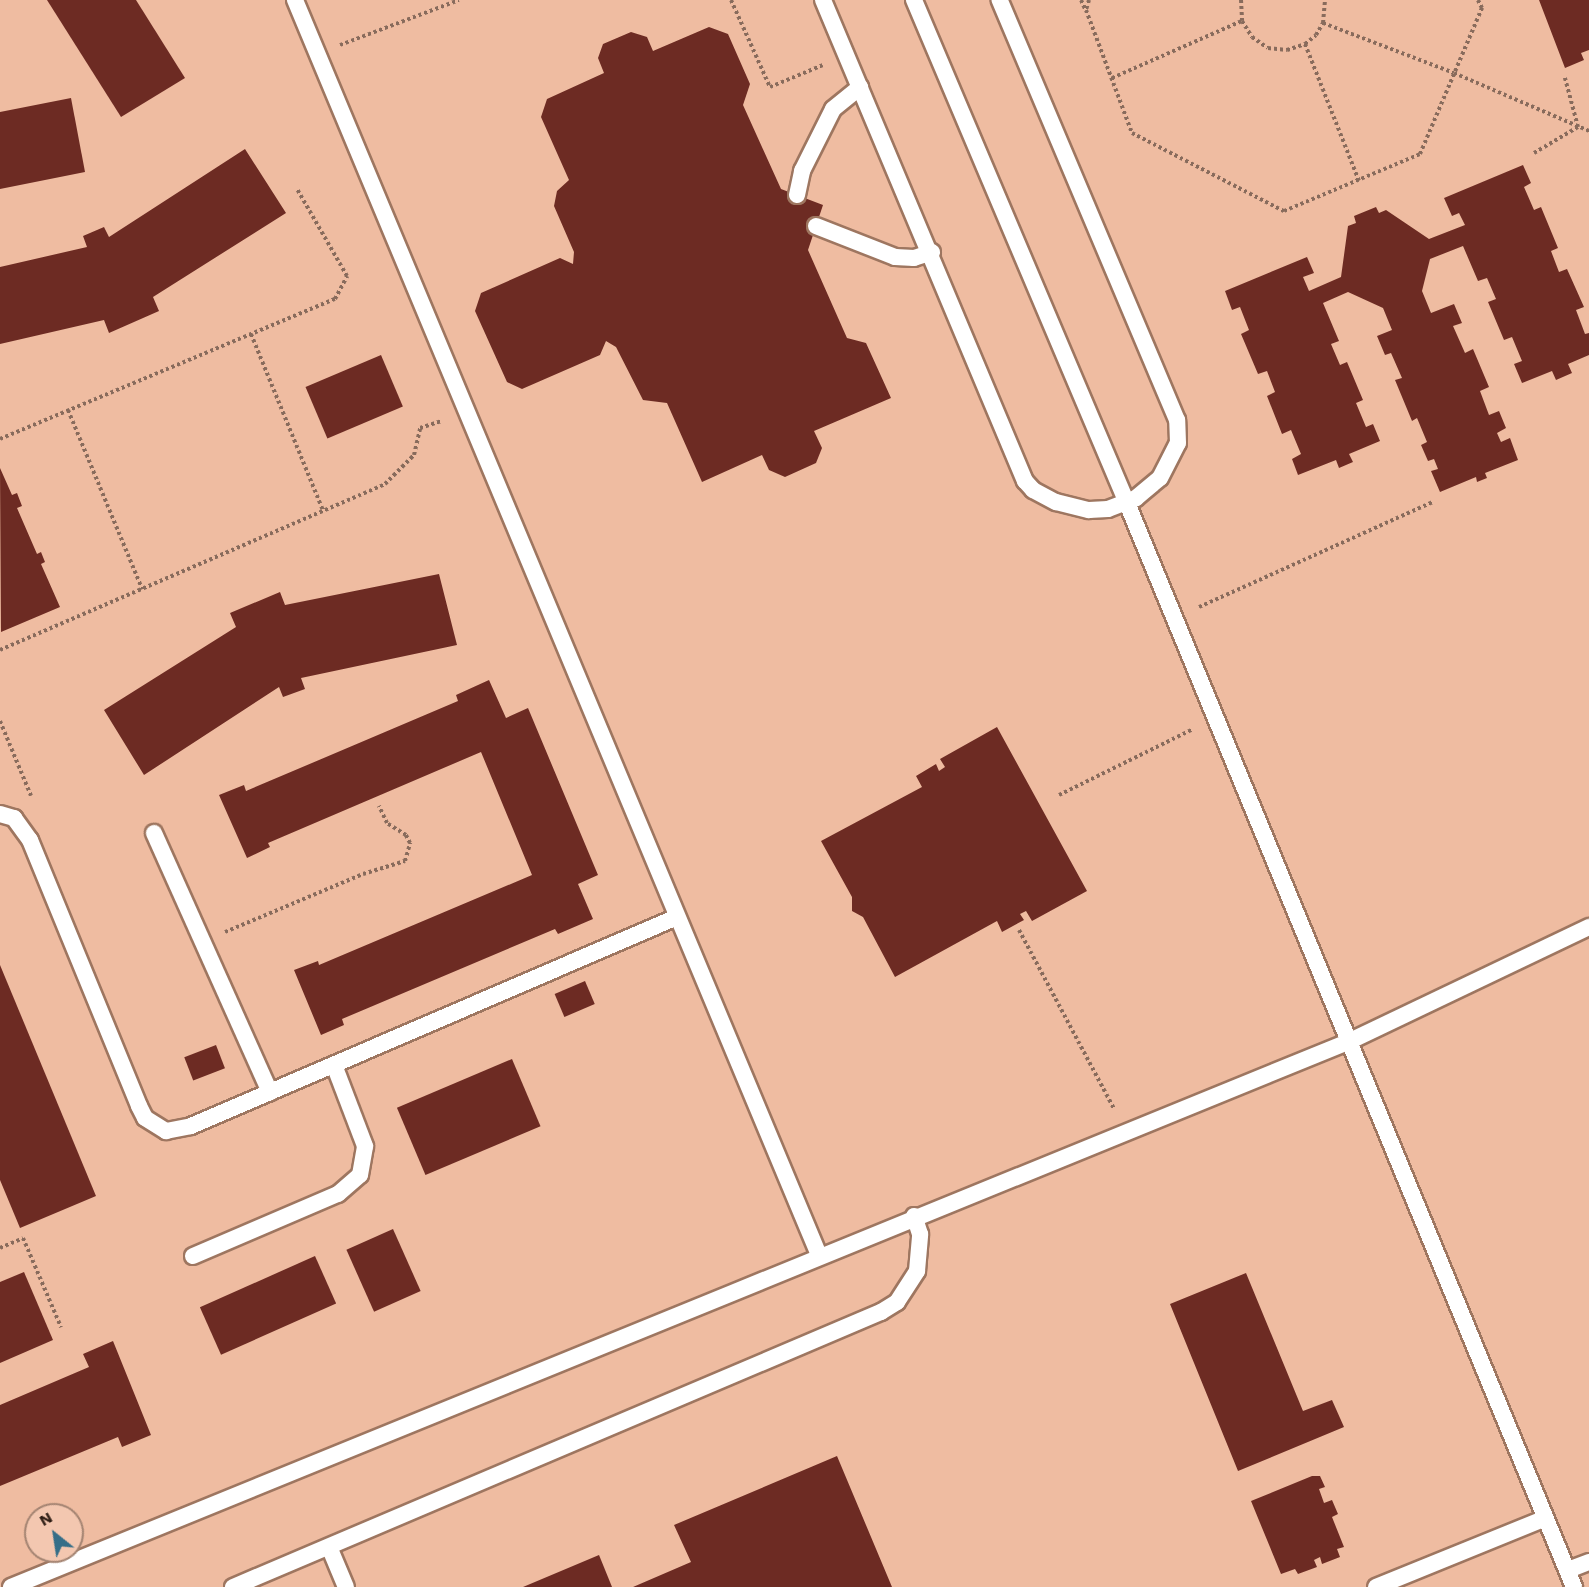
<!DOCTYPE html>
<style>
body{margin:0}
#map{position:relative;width:1589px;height:1587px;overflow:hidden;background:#f3c7b0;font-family:"Work Sans",sans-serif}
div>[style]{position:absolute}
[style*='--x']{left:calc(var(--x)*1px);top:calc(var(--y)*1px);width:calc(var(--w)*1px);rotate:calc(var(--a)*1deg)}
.built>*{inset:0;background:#efbca1}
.building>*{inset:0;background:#6d2b23;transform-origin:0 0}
.path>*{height:4px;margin-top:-2px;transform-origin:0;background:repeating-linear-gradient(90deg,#886b5c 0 3px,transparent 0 6px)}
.roads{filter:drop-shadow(2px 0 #9e7660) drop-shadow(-2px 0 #9e7660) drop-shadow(0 2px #9e7660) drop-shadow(0 -2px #9e7660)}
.lane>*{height:16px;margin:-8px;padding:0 8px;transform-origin:8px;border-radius:8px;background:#fff}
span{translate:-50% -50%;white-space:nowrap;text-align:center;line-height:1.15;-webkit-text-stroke:6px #f3c7b0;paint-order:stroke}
.north{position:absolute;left:24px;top:1503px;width:60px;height:60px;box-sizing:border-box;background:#f3c7b0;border:2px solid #a38371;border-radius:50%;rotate:330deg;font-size:16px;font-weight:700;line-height:24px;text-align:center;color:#2c1c13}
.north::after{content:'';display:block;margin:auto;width:21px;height:27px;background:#356e88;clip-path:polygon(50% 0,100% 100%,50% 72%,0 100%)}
</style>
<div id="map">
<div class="built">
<i style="clip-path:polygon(evenodd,0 0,1589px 0,1589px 1587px,0 1587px,0 0,36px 1515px,72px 1515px,72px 1551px,36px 1551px,36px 1515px)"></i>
</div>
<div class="building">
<i style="clip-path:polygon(47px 0,136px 0,185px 78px,121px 117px)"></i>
<i style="clip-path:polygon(1539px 0,1589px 0,1589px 50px,1581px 53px,1584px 60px,1565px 68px)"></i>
<i style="clip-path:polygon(709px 27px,728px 34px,750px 84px,743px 105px,781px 189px,823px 205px,808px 250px,847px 338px,866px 343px,891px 398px,814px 431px,822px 448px,816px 463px,785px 477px,769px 470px,762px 455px,702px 482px,667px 403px,643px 400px,616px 347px,606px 341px,600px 355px,522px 389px,507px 382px,475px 311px,481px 293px,560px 258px,573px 264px,574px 252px,554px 206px,557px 191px,569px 180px,541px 117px,547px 99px,604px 73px,598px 58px,603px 44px,631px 32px,647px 37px,653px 51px)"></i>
<i style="clip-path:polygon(71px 98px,85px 172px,0 189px,0 112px)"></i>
<i style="clip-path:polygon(245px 149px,286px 213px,153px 297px,159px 311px,109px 333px,104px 320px,0 344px,0 267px,87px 247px,83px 236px,104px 227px,109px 237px)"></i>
<i style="clip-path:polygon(1523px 165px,1531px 183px,1524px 187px,1534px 210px,1541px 207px,1558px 248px,1551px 251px,1559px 272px,1567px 269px,1584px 307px,1576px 310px,1585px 334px,1589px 333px,1589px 355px,1568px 364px,1572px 373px,1556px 380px,1552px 371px,1522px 383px,1514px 364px,1522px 361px,1512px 337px,1504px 340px,1488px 302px,1496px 299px,1487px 278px,1478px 281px,1463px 246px,1430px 259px,1422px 291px,1431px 313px,1454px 304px,1462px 323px,1453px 326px,1465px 353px,1473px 349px,1489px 387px,1480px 391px,1489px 415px,1499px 411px,1506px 428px,1497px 433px,1501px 442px,1510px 438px,1518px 460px,1485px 473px,1487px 478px,1477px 482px,1476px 477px,1440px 492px,1431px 471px,1438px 469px,1434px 459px,1428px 461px,1421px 445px,1427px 442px,1417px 418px,1412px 421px,1395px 380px,1402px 378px,1391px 353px,1385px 355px,1377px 336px,1392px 330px,1383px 308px,1348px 292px,1323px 303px,1339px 341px,1331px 344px,1340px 365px,1347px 362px,1363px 400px,1356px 403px,1366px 427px,1373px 424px,1380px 441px,1349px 454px,1353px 462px,1339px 468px,1336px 460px,1298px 475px,1292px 459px,1301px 454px,1291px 430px,1282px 434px,1267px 396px,1275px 392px,1267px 371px,1258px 374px,1241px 334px,1249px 330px,1240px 307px,1232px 310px,1225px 291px,1307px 257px,1314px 273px,1303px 277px,1309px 291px,1341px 277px,1348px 226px,1356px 223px,1354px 216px,1376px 207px,1379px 213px,1386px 210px,1429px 239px,1465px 225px,1459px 213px,1452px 216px,1444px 198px)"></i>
<i style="left:381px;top:355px;width:56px;height:82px;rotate:67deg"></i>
<i style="clip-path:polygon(0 468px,12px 495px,17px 493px,22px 506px,17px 508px,37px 554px,41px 552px,45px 562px,41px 564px,60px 607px,1px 632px)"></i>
<i style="clip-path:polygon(439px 574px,457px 645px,301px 678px,305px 689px,283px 697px,279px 687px,144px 775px,104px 710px,236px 627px,230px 613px,280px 592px,285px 605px)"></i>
<i style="clip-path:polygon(489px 680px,506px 718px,528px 708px,598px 875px,578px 884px,593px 919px,558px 934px,555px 929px,342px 1019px,344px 1025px,321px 1035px,294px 970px,318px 961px,319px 965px,532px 875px,481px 752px,268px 843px,270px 847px,247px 858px,219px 795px,244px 785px,246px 791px,458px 701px,456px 695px)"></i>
<i style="clip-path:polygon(997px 727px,1087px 891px,1032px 921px,1026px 911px,1020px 914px,1024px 920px,1002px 932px,997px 921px,895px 977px,863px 917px,852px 911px,852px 897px,821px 841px,922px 787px,916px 776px,936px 764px,939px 771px,945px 767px,940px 759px)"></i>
<i style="clip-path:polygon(0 965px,96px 1196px,20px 1228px,0 1180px)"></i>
<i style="left:585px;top:981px;width:25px;height:33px;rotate:67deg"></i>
<i style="left:216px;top:1045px;width:25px;height:34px;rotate:69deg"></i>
<i style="left:512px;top:1059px;width:73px;height:125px;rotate:67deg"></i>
<i style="left:393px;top:1229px;width:68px;height:51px;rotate:66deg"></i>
<i style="left:315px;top:1256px;width:52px;height:126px;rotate:66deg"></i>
<i style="clip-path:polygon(24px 1272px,53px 1340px,0 1363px,0 1282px)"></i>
<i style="clip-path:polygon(1246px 1273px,1303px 1411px,1332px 1400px,1344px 1427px,1238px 1471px,1170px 1304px)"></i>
<i style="clip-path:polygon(113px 1341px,151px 1435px,122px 1447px,118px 1437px,0 1486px,0 1405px,89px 1367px,83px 1354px)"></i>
<i style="clip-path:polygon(837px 1456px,892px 1587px,633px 1587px,691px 1562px,674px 1525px)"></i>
<i style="clip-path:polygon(1312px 1476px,1320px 1476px,1325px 1487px,1319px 1489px,1324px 1503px,1332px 1500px,1338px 1514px,1332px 1517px,1344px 1547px,1337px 1549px,1340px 1557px,1322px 1564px,1320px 1557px,1314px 1560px,1317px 1567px,1298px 1574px,1295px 1569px,1281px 1574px,1251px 1501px)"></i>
<i style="clip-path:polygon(599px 1555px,612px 1587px,523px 1587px)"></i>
</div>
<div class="path">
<i style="--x:731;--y:0;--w:95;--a:65.9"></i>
<i style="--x:770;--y:87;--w:57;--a:-22.5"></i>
<i style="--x:1081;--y:0;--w:10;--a:66"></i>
<i style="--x:1089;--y:0;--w:10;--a:107"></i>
<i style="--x:1086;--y:10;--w:131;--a:69.5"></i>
<i style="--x:1132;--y:133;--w:171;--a:27.2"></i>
<i style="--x:1284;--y:211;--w:147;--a:-22.7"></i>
<i style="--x:1420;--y:154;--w:159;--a:-67"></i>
<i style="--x:1482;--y:8;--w:9;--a:-117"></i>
<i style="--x:1241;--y:0;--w:21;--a:87"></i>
<i style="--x:1242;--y:21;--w:19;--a:58"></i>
<i style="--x:1252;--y:37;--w:19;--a:35"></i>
<i style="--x:1268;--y:48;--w:19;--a:6"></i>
<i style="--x:1287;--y:50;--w:19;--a:-18"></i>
<i style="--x:1305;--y:44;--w:14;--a:-39"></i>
<i style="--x:1316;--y:35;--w:14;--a:-60"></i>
<i style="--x:1323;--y:23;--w:23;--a:-85"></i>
<i style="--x:1323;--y:23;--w:140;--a:20.9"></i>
<i style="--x:1454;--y:73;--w:147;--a:23.2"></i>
<i style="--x:1305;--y:44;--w:147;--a:68.5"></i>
<i style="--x:340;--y:45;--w:127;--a:-20.7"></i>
<i style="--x:1112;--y:78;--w:142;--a:-23.7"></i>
<i style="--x:1534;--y:153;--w:51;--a:-30.6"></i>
<i style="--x:1578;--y:127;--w:51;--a:-104.9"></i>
<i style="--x:251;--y:334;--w:190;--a:67.8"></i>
<i style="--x:68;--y:410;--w:194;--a:67.5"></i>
<i style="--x:0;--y:439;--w:363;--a:-22.7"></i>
<i style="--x:335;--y:299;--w:26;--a:-62"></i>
<i style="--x:347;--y:276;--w:100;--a:-119.9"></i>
<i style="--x:1199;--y:607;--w:256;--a:-24.2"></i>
<i style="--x:0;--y:650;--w:419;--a:-23.3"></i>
<i style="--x:385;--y:484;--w:41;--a:-45"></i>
<i style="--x:414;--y:455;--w:28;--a:-77"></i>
<i style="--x:420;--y:428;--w:23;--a:-18"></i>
<i style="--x:0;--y:721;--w:81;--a:67.5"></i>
<i style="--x:1059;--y:795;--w:149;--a:-26.2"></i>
<i style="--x:1019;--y:930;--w:203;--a:62"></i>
<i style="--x:225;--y:932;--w:150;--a:-22.8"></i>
<i style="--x:363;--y:874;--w:44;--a:-17.2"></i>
<i style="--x:405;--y:861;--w:19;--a:-74"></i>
<i style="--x:410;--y:843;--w:9;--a:-117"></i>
<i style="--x:406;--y:835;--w:22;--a:-148"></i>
<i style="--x:387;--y:823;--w:19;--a:-115"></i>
<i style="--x:0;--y:1248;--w:25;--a:-23"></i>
<i style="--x:23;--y:1238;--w:97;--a:66.9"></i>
</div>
<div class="roads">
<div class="lane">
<i style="--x:295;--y:0;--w:1360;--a:67.34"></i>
<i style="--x:823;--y:0;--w:522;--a:67.22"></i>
<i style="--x:1025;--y:481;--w:12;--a:48"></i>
<i style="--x:1033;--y:490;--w:26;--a:28"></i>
<i style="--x:1056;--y:502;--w:34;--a:14"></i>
<i style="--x:1089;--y:510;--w:19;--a:-3"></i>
<i style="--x:1108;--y:509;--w:30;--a:-21"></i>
<i style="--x:1136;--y:498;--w:31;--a:-40"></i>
<i style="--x:1160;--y:478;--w:39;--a:-63"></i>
<i style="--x:1178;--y:443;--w:23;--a:-92"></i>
<i style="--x:1177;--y:420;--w:456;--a:-112.9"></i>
<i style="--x:914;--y:0;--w:546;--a:67.05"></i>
<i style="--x:1127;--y:503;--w:1173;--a:67.59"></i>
<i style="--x:797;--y:195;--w:25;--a:-78"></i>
<i style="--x:802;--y:171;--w:69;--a:-63.4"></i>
<i style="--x:833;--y:109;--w:35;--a:-39"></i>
<i style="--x:816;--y:226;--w:85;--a:21.4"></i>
<i style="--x:895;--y:257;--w:19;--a:3"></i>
<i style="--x:914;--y:258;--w:19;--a:-18"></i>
<i style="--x:0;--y:814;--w:15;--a:16"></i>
<i style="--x:14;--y:818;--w:27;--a:54"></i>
<i style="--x:30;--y:840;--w:287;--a:67.7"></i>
<i style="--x:139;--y:1106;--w:13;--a:63"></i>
<i style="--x:145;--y:1118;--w:25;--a:32"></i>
<i style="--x:166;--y:1131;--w:25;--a:-11"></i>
<i style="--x:191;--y:1126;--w:529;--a:-23.27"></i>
<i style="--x:154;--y:833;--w:284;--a:65.9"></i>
<i style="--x:193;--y:1256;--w:158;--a:-23.2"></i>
<i style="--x:338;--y:1194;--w:29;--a:-41"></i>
<i style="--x:360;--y:1175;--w:29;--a:-80"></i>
<i style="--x:365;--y:1146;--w:87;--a:-110.9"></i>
<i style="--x:330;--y:1549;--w:41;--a:67.2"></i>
<i style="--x:1568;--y:1570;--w:22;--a:-21"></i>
<i style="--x:11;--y:1587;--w:1446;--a:-22.18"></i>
<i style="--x:1350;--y:1041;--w:265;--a:-25.5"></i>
<i style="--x:233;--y:1587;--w:704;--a:-23"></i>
<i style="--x:881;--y:1312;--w:19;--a:-32"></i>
<i style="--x:897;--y:1302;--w:37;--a:-57"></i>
<i style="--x:917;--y:1271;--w:37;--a:-85"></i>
<i style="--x:920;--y:1234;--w:19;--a:-108"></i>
<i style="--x:1376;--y:1587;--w:183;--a:-22.1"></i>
</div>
</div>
<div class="north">N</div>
</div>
